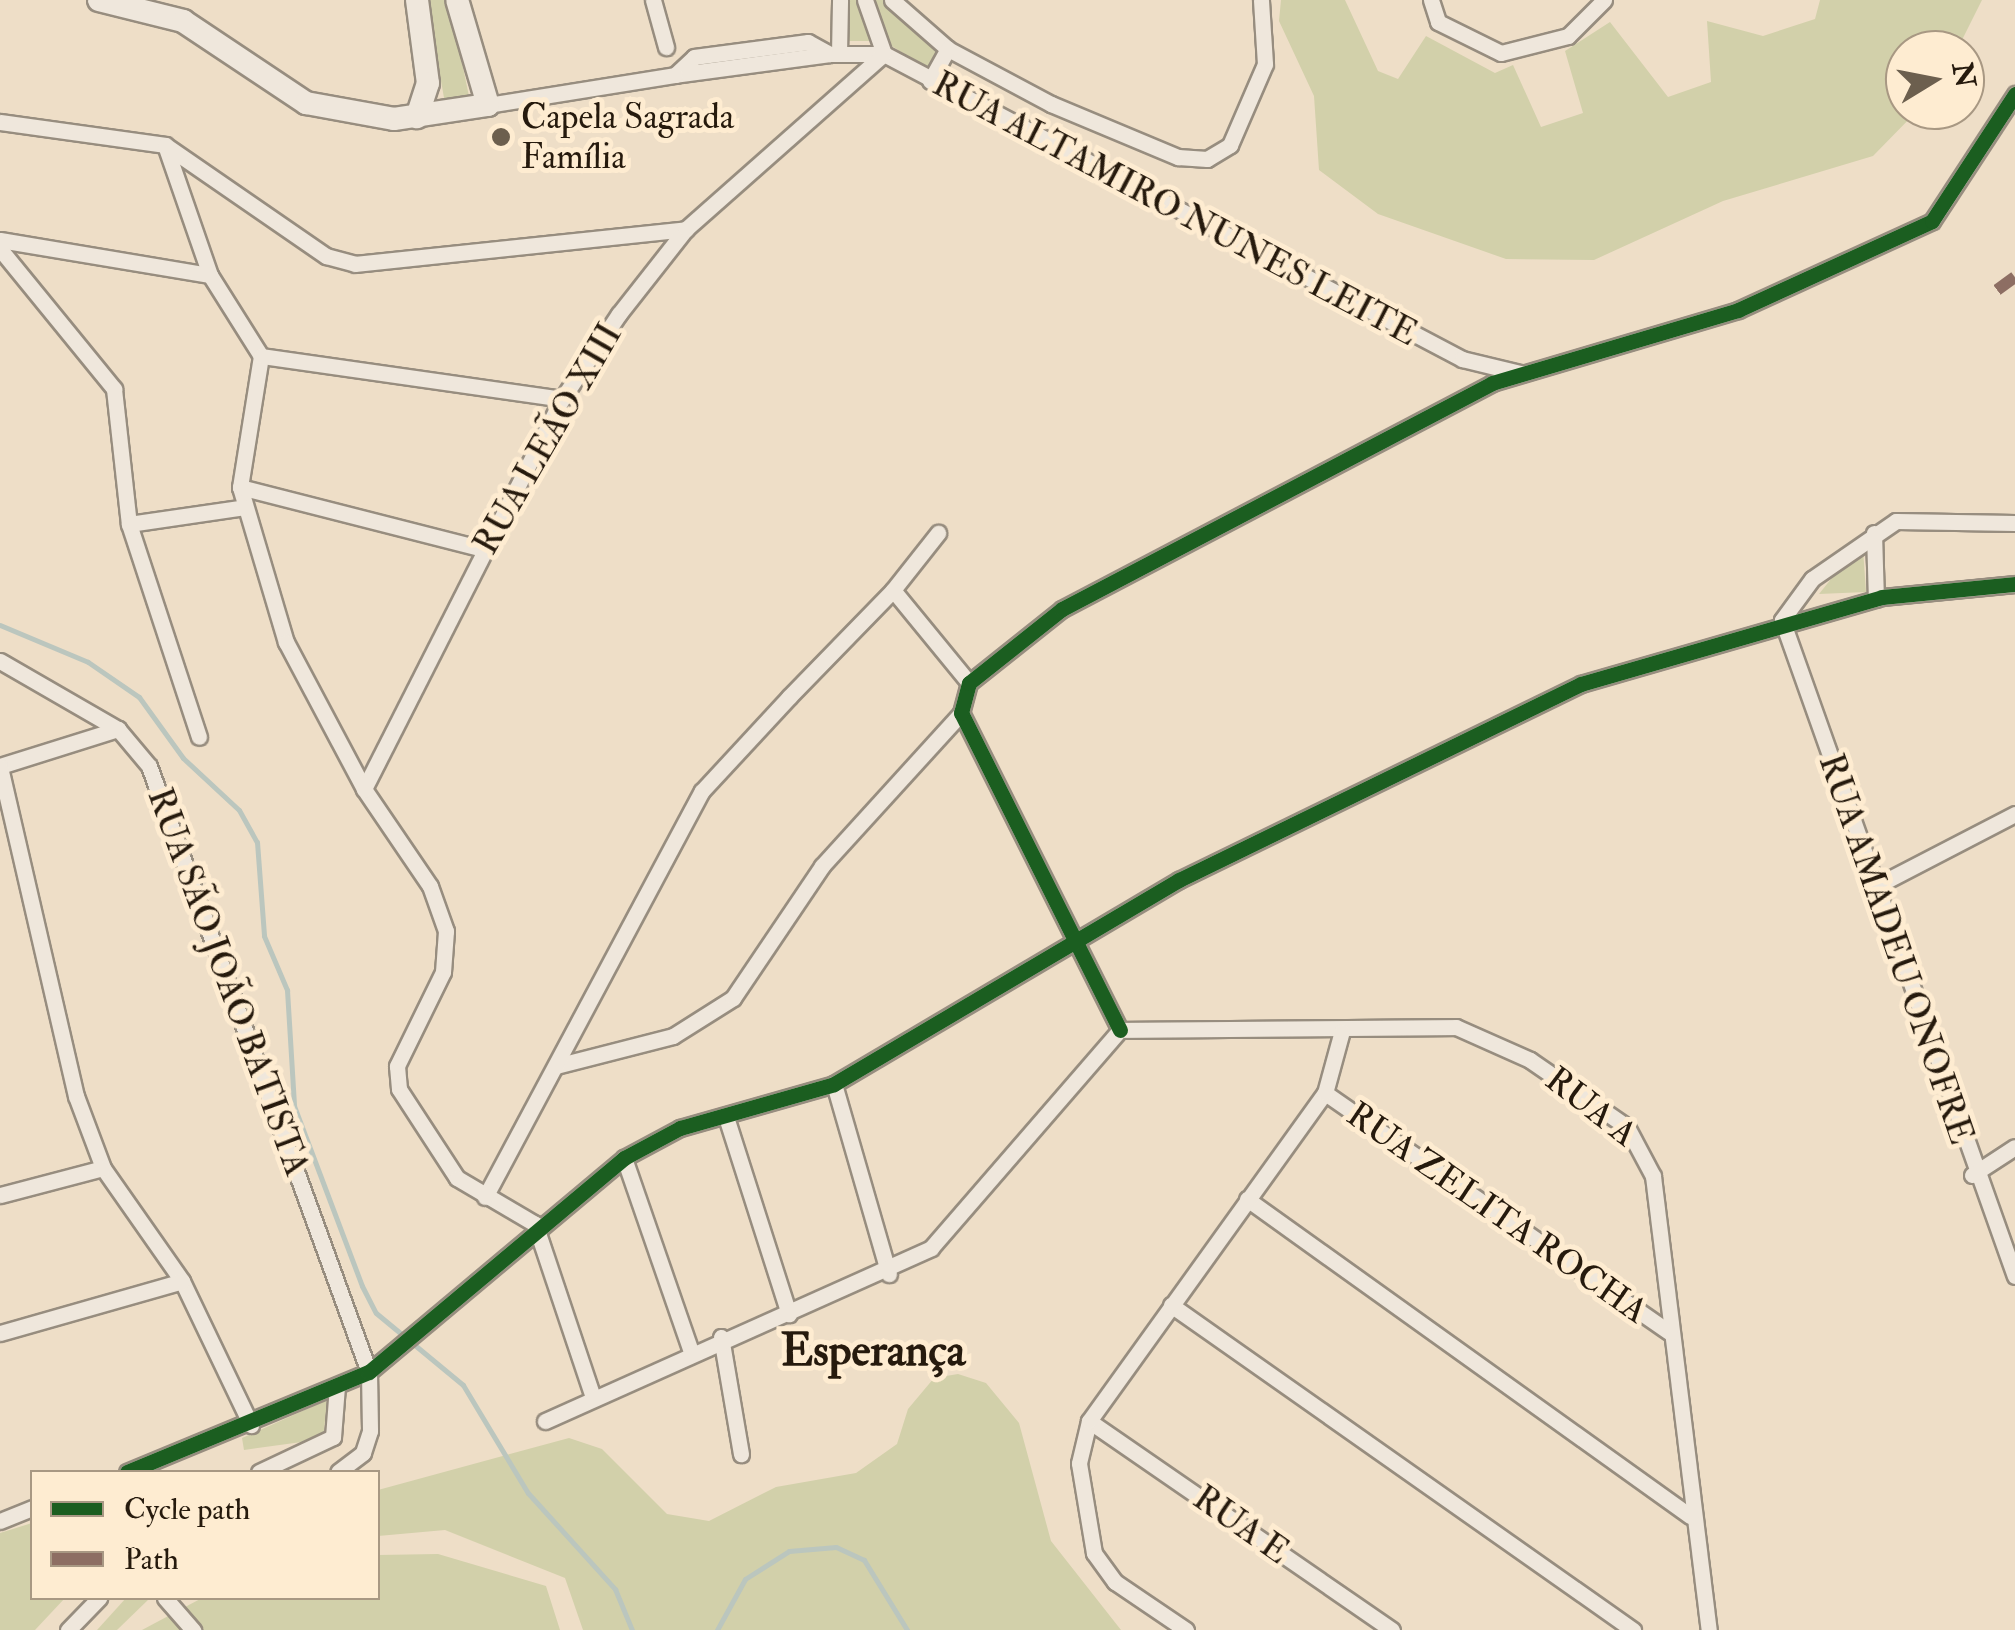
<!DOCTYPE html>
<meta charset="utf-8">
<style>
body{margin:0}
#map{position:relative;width:2015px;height:1630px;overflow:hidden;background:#eedec7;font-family:"IM FELL Double Pica",serif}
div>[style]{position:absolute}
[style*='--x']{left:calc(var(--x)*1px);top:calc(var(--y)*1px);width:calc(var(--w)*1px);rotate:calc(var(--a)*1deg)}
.green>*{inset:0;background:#d2d0aa}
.stream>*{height:5px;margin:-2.5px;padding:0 2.5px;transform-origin:2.5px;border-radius:2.5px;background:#bbc6be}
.roads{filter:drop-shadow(2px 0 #978d7f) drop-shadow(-2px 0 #978d7f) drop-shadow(0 2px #978d7f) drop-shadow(0 -2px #978d7f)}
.street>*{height:15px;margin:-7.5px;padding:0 7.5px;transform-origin:7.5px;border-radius:7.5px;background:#efe7dc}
.secondary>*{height:22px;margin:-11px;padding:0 11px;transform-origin:11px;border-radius:11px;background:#efe7dc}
.quiet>*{height:12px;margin-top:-6px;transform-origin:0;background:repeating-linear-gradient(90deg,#8d6e63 0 25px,transparent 0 37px)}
.cycleway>*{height:15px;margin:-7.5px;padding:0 7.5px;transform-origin:7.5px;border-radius:7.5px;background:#1b5e20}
.dots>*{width:28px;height:28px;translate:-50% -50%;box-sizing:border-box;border:5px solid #feecd1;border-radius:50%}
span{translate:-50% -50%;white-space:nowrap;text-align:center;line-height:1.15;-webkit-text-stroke:10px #feecd1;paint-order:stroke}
.poi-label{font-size:35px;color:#261a0d}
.left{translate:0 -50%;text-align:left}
.street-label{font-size:35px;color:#261a0d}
.district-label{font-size:45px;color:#261a0d;font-weight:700}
.legend{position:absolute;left:30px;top:1470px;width:350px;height:130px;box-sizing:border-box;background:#feecd1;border:2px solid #a89883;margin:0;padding:12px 18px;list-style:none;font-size:30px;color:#261a0d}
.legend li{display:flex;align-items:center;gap:20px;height:50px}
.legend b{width:50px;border:2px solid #a89883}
.north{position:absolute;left:1885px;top:30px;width:100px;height:100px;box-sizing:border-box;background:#feecd1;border:2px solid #a89883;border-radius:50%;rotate:80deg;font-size:28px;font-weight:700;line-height:40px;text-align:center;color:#261a0d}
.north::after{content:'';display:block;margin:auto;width:35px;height:45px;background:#6c5f4e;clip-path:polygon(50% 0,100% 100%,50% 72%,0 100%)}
</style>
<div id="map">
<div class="green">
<i style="clip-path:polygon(426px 0,449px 0,470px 101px,445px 103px)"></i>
<i style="clip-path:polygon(848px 0,860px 0,871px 41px,845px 41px)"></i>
<i style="clip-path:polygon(868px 0,886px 0,940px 51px,929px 70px,878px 37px)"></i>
<i style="clip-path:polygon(1281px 0,1345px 0,1378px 71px,1398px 79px,1426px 36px,1495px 73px,1513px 65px,1541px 127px,1583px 113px,1565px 51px,1610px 22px,1668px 97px,1711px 82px,1707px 21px,1763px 36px,1815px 19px,1820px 0,1982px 0,1957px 50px,1905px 50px,1905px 110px,1918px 110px,1873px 156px,1723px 201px,1594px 260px,1506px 259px,1378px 214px,1319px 170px,1314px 96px,1279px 21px)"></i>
<i style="clip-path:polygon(1863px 549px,1866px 592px,1819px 594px,1835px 574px)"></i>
<i style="clip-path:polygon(958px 1374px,986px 1383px,1019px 1423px,1051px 1541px,1121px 1630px,583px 1630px,565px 1578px,445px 1530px,378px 1536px,378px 1490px,569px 1438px,602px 1449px,667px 1514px,709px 1521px,776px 1487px,856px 1473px,897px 1444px,908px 1409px,934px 1378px)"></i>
<i style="clip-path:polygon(327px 1400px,324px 1431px,309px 1441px,244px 1450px,242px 1438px)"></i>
<i style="clip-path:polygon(32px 1523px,32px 1598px,65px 1598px,35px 1630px,0 1630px,0 1533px)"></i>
<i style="clip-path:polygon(438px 1554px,546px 1586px,560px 1630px,142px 1630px,202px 1598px,378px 1598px,378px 1555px)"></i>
<i style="clip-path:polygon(126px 1598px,150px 1598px,117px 1630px,97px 1630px)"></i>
</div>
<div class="stream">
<i style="--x:0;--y:625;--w:95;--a:22.8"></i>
<i style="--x:88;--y:662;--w:62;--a:34.5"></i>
<i style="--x:139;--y:697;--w:75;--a:54.2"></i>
<i style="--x:183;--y:758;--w:76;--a:42.9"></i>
<i style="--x:239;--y:810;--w:37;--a:61"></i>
<i style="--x:257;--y:842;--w:94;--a:85.7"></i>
<i style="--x:264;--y:936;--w:59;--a:66.9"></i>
<i style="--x:287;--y:990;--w:116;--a:86.5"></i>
<i style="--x:294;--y:1106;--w:192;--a:69.3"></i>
<i style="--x:362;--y:1286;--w:30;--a:63"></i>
<i style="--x:376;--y:1313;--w:113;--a:39.6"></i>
<i style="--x:463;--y:1385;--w:126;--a:59"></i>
<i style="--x:528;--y:1493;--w:130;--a:47.8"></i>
<i style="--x:615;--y:1589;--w:44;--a:67.5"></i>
<i style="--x:717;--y:1630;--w:58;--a:-61.2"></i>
<i style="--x:745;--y:1579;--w:52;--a:-32.5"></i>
<i style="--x:789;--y:1551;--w:47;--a:-4.9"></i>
<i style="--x:836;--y:1547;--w:31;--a:25"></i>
<i style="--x:864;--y:1560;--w:82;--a:58.4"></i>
</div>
<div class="roads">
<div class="street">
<i style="--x:653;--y:0;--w:49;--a:74.5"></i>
<i style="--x:865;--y:0;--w:57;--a:70.6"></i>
<i style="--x:892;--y:0;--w:74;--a:41.2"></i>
<i style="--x:948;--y:49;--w:117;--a:28.1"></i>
<i style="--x:1051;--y:104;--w:138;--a:22.7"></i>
<i style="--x:1178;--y:157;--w:29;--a:4"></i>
<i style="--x:1207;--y:159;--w:27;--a:-31"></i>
<i style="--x:1230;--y:145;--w:88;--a:-66.6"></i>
<i style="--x:1265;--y:64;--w:64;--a:-93.6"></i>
<i style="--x:1431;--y:0;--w:23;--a:72"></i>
<i style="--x:1438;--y:22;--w:70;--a:26.2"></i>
<i style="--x:1501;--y:53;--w:69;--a:-14.2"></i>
<i style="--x:1568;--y:36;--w:51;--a:-45"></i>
<i style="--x:808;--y:42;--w:25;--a:29"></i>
<i style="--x:830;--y:54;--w:156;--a:172.3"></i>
<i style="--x:675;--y:75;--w:26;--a:-43"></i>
<i style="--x:694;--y:57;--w:115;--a:-7.5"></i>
<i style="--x:830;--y:54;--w:54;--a:0"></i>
<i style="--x:884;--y:54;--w:654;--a:27.82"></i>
<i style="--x:1462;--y:359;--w:60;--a:13.6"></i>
<i style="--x:839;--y:54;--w:54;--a:-88.9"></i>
<i style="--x:930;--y:81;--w:37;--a:-61"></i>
<i style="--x:488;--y:105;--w:189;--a:-9.1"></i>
<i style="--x:0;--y:122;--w:167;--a:7.9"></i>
<i style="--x:165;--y:145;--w:196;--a:34.6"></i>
<i style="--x:326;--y:256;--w:30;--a:15"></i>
<i style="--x:355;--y:264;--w:333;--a:-6"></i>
<i style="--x:165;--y:145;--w:138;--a:70.9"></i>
<i style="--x:210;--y:275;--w:96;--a:57.8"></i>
<i style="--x:261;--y:356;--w:133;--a:99.1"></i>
<i style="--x:240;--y:487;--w:162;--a:73.5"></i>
<i style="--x:286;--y:642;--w:166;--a:62"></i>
<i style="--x:364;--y:789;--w:117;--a:55.8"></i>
<i style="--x:430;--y:886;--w:48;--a:70.4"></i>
<i style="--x:446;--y:931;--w:41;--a:94.2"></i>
<i style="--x:443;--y:972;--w:105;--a:116.1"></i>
<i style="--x:397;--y:1066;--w:23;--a:85"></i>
<i style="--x:399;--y:1089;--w:106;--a:56.9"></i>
<i style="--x:457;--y:1178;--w:91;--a:30.5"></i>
<i style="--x:535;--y:1224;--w:182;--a:71.5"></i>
<i style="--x:0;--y:240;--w:213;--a:9.5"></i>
<i style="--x:0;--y:249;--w:181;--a:50.8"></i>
<i style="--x:114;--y:389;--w:136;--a:83.7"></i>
<i style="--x:129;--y:524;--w:224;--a:71.8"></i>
<i style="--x:261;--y:356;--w:304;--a:8.1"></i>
<i style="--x:240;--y:487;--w:252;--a:14.3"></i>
<i style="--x:2015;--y:523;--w:119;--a:-179"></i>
<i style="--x:1896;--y:521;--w:102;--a:145.4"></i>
<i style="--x:1812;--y:579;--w:51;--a:126.2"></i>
<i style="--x:1782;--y:620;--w:696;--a:70.45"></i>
<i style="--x:129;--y:524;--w:117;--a:-8.3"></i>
<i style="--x:1874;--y:533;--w:66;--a:88.3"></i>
<i style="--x:893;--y:590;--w:73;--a:-51.7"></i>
<i style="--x:0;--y:661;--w:136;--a:30"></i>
<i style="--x:118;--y:729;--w:48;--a:50"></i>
<i style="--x:149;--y:766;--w:645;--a:70.05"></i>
<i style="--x:369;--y:1372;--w:59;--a:89"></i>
<i style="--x:370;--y:1431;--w:23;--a:108"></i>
<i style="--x:363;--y:1453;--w:31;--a:143"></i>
<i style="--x:0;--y:766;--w:124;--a:-17.4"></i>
<i style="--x:0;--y:767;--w:338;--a:77"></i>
<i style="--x:76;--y:1096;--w:77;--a:69.4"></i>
<i style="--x:103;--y:1168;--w:138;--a:55"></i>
<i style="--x:182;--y:1281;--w:160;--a:64.4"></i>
<i style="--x:364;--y:789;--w:437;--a:-63.1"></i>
<i style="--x:562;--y:399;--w:102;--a:-56.2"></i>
<i style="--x:619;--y:314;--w:108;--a:-51.8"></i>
<i style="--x:686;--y:229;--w:264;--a:-41.5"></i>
<i style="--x:1878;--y:885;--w:154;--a:-27.4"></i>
<i style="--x:1120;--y:1030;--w:355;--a:-116.6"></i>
<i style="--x:961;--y:713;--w:31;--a:-75"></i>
<i style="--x:969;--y:683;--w:119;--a:-38.5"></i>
<i style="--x:1062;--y:609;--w:486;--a:-27.7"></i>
<i style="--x:1492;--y:383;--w:257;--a:-16.5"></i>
<i style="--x:1738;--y:310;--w:213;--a:-24.6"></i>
<i style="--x:1932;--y:221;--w:152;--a:-56.8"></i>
<i style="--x:1120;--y:1030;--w:336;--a:-0.5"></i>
<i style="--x:1456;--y:1027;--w:81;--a:24"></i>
<i style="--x:1530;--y:1060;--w:118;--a:34.6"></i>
<i style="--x:1627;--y:1127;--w:55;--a:62"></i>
<i style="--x:1653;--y:1176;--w:457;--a:83"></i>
<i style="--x:556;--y:1066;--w:121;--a:-14.4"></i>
<i style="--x:673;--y:1036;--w:71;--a:-32.3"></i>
<i style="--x:733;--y:998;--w:159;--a:-56"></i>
<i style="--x:822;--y:866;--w:207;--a:-47.7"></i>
<i style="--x:834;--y:1084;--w:198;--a:73.9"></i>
<i style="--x:1325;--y:1093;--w:420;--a:34.8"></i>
<i style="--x:727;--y:1120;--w:204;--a:72.3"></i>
<i style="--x:624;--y:1158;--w:202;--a:70.9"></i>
<i style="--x:1972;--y:1175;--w:51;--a:-33.1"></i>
<i style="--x:0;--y:1195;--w:106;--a:-14.7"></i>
<i style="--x:485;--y:1197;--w:460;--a:-61.9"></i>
<i style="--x:702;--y:791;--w:128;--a:-47.2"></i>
<i style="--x:789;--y:697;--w:149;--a:-45.8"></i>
<i style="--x:893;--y:590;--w:120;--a:50.7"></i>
<i style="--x:1247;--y:1199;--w:545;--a:35.59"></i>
<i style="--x:1171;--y:1305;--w:565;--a:35.12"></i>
<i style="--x:0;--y:1333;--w:189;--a:-15.9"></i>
<i style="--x:721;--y:1337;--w:119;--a:80.3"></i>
<i style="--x:545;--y:1421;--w:423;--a:-24.1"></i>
<i style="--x:931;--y:1248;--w:289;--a:-49.1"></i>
<i style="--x:1089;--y:1421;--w:368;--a:34.6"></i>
<i style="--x:127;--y:1472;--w:262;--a:-22.5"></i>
<i style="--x:369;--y:1372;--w:333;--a:-40"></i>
<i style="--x:624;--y:1158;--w:64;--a:-28.2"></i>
<i style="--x:680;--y:1128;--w:160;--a:-15.9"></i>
<i style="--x:834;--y:1084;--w:401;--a:-30.6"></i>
<i style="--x:1179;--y:880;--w:447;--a:-26"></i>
<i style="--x:1581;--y:684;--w:313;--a:-16.1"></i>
<i style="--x:1882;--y:597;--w:134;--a:-5.6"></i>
<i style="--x:259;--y:1472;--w:82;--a:-25.3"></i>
<i style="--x:333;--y:1437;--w:51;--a:-85.5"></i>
<i style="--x:0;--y:1521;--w:35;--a:-22"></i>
<i style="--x:165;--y:1598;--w:43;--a:48.8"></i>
<i style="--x:68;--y:1630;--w:45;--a:-45.9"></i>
<i style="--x:1186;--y:1630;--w:86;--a:-145.9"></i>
<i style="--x:1115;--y:1582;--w:36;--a:-126"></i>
<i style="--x:1094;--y:1553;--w:91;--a:-99.5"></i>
<i style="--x:1079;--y:1463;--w:43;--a:-76.6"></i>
<i style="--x:1089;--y:1421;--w:404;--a:-54.3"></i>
<i style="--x:1325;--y:1093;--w:64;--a:-74.7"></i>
</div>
<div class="secondary">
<i style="--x:99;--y:0;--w:87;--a:14"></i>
<i style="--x:183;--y:21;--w:148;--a:33.7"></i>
<i style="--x:306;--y:103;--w:89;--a:10.3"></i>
<i style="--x:394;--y:119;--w:95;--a:-8.5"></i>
<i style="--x:488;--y:105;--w:109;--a:-106.4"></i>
<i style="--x:417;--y:0;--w:84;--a:82.5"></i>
<i style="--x:428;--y:83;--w:36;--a:108"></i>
</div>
</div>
<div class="quiet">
<i style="--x:1997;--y:290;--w:22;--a:-36"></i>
</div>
<div class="cycleway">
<i style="--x:1120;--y:1030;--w:355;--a:-116.6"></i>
<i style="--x:961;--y:713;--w:31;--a:-75"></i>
<i style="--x:969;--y:683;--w:119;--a:-38.5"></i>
<i style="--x:1062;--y:609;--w:486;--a:-27.7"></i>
<i style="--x:1492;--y:383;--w:257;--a:-16.5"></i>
<i style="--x:1738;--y:310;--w:213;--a:-24.6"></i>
<i style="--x:1932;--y:221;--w:152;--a:-56.8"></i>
<i style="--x:127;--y:1472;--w:262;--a:-22.5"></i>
<i style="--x:369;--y:1372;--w:333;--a:-40"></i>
<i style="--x:624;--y:1158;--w:64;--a:-28.2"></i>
<i style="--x:680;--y:1128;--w:160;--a:-15.9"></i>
<i style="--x:834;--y:1084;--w:401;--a:-30.6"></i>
<i style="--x:1179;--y:880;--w:447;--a:-26"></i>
<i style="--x:1581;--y:684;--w:313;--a:-16.1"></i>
<i style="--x:1882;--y:597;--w:134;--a:-5.6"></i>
</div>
<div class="dots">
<i style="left:501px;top:137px;background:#6c5f4e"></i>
</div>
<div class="poi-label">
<span class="left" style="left:521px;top:137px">Capela Sagrada<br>Família</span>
</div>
<div class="street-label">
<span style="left:1175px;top:209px;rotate:28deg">RUA ALTAMIRO NUNES LEITE</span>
<span style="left:548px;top:439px;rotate:-60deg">RUA LEÃO XIII</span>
<span style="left:1896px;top:949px;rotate:71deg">RUA AMADEU ONOFRE</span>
<span style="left:228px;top:982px;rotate:70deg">RUA SÃO JOÃO BATISTA</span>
<span style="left:1591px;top:1107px;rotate:38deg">RUA A</span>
<span style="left:1497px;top:1213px;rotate:35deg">RUA ZELITA ROCHA</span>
<span style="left:1241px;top:1525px;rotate:35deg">RUA E</span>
</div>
<div class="district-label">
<span style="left:873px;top:1352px">Esperança</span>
</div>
<ul class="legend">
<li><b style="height:12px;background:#1b5e20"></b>Cycle path</li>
<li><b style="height:12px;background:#8d6e63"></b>Path</li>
</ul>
<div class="north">N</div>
</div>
